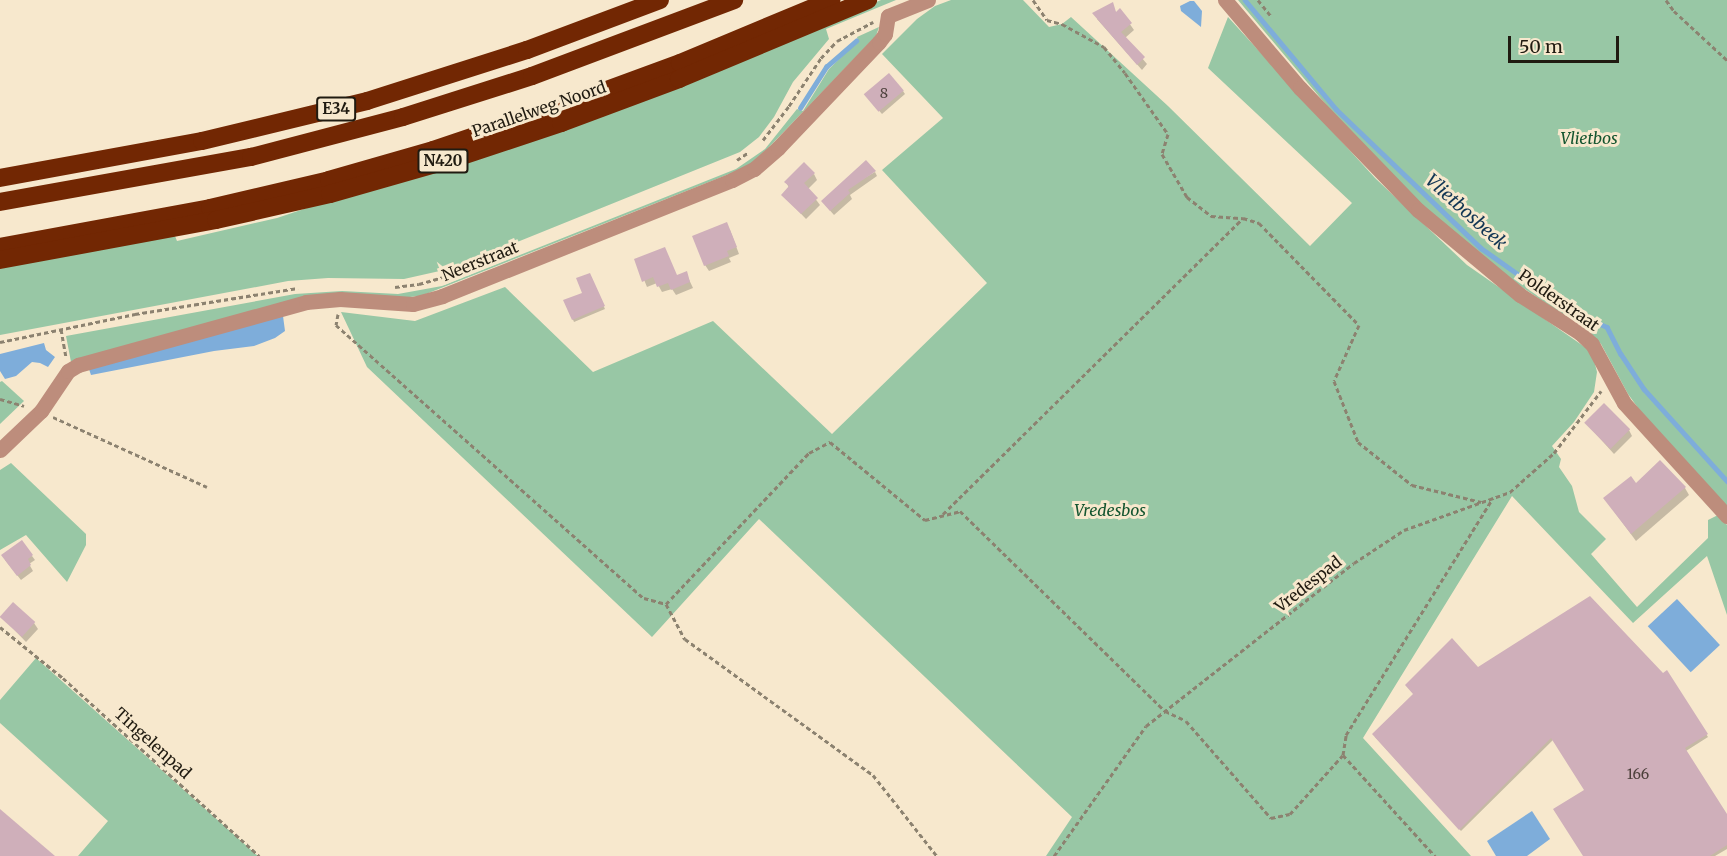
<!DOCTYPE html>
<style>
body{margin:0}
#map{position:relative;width:1727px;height:856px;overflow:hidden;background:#f7e8cd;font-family:Merriweather,serif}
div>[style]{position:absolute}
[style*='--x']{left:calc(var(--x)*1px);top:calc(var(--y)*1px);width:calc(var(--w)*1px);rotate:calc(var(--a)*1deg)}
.green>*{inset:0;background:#98c7a5}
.water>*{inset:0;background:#7eadda;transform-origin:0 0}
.shadow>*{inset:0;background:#0003}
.stream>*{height:4.5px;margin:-2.25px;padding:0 2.25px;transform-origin:2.25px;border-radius:2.25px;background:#7eadda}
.building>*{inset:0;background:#cfafba;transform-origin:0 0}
.path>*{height:3px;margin-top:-1.5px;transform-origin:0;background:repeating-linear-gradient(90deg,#8c8270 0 4.5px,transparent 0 7.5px)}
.street>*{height:15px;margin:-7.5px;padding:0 7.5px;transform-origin:7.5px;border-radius:7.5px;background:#bd8d7c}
.highway>*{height:18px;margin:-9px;padding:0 9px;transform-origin:9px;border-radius:9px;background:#722703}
span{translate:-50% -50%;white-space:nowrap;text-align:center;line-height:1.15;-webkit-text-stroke:6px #f7e8cd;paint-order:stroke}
.number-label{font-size:14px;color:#4c403b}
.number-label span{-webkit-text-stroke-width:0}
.shield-label span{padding:2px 4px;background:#f7e8cd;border:2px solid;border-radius:4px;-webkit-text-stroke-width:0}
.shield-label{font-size:15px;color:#201b11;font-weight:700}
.street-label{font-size:16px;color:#201b11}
.park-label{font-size:16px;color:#14552f;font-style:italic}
.water-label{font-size:18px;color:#123654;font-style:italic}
.scale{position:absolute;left:1508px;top:36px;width:111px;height:27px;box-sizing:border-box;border:3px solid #201b11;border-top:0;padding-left:8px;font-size:18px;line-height:21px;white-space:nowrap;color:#201b11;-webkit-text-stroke:4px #f7e8cd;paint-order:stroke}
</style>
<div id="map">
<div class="green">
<i style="clip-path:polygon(881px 0,896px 0,826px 29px,829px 39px,793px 82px,774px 117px,759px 137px,740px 152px,453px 268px,404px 279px,328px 278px,288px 281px,0 335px,0 267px,175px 236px,177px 241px,277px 218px,688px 81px)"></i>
<i style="clip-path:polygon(951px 0,1023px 0,1049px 27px,1062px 24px,1071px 17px,1168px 106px,1310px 246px,1352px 203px,1208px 68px,1228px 17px,1375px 178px,1467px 265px,1592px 352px,1597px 372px,1594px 392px,1574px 422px,1552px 446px,1561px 459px,1559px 467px,1572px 486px,1579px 512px,1606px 539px,1591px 554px,1637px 607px,1708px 538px,1708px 520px,1718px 515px,1727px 525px,1727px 615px,1707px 556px,1633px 623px,1512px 496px,1363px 738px,1471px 856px,1046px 856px,1072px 817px,759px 519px,652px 637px,367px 367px,341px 312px,415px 321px,505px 287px,593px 372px,713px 321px,832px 434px,987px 283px,882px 170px,943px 118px,882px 54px,917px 19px,935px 6px)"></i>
<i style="clip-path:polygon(1238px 0,1727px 0,1727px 511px,1646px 419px,1628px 394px,1601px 344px,1591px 334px,1501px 273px,1421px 204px,1344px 126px)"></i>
<i style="clip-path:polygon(879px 27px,876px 36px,752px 165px,421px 296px,398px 298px,341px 295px,71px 362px,66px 336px,295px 294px,342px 291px,398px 294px,442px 286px,736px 169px,765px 149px,797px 109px,803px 111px,829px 69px,858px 41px,857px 37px)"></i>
<i style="clip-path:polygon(2px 381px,24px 401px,0 424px,0 382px)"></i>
<i style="clip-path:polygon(11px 463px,86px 534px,86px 545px,67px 582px,26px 535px,0 550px,0 470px)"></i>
<i style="clip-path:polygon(36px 658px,258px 856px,78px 856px,108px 821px,0 723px,0 700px)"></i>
</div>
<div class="water">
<i style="clip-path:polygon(1190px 1px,1194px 1px,1202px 11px,1201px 27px,1181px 11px,1180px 6px)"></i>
<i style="clip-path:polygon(283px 316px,285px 331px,275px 338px,254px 346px,214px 351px,91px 375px,89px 369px)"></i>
<i style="clip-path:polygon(44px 343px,46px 350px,55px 357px,48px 367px,40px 363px,32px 362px,16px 376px,5px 379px,0 371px,0 354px)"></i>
<i style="left:1677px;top:599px;width:63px;height:40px;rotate:47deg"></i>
<i style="clip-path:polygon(1532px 811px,1550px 839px,1527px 856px,1496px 856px,1487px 841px)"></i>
</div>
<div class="shadow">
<i style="clip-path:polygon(1112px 4px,1116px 13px,1120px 10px,1134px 30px,1125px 38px,1147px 64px,1142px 70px,1097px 19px)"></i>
<i style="clip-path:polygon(903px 91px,905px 94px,882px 114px,868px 98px)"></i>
<i style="clip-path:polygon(875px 172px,877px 176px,850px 195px,852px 199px,834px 215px,826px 206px,823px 201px)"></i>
<i style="clip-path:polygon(814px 174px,817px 180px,808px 189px,820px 205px,806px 219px,783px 195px,789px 188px,786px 182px)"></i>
<i style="clip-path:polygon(730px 230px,739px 254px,729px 258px,731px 262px,709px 271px,705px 265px)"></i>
<i style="clip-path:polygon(636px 260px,677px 277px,686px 273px,693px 288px,676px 295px,672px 289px,662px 292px,657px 283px,647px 287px)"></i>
<i style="clip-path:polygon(589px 275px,605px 309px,574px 322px,565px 301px,583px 294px)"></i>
<i style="clip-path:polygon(1586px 423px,1629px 430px,1632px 436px,1614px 454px)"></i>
<i style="clip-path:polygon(1636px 485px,1685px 488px,1689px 495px,1636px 541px,1605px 499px)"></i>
<i style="clip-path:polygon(32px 556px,35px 560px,29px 564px,33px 571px,21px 580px,5px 560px)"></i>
<i style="clip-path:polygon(2px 617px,34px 623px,38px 629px,26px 642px)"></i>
<i style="clip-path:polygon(1477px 669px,1663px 675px,1667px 672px,1708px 737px,1686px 751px,1727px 817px,1727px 849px,1715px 856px,1584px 856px,1586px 791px,1554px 739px,1461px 831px,1375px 737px)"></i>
</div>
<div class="stream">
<i style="--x:1245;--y:0;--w:142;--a:50.1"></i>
<i style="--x:1336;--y:109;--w:201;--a:43.8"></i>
<i style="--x:1481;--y:248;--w:105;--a:35.3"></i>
<i style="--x:1567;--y:309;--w:44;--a:24.2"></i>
<i style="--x:1607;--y:327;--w:30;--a:63"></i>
<i style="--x:1621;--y:354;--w:42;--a:56.7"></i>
<i style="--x:1644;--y:389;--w:124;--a:47.9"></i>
<i style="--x:800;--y:108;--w:49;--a:-57.6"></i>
<i style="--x:826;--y:67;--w:40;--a:-41"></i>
</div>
<div class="building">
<i style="clip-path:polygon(1113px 2px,1116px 12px,1120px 8px,1132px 23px,1121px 32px,1145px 57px,1137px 65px,1092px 13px)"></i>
<i style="left:889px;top:73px;width:23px;height:33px;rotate:50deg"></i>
<i style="clip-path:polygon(866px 160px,876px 171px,848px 190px,850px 193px,830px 211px,821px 201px)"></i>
<i style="clip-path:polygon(804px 162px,815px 173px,804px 183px,818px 198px,801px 214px,781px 195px,789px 186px,784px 182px)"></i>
<i style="clip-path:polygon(727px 222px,737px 247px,727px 251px,729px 256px,704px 266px,692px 236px)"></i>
<i style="clip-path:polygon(665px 247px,677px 275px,687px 271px,690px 282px,671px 290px,668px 283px,657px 287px,653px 277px,642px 282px,634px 259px)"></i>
<i style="clip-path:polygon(590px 273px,605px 306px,572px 320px,563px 300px,582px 293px,576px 278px)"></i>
<i style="left:1604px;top:403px;width:37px;height:28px;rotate:45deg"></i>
<i style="clip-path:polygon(1660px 460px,1686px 487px,1631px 534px,1603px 498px,1631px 476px,1636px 483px)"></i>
<i style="clip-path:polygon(22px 540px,33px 555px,28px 559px,31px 565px,17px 576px,1px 555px)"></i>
<i style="clip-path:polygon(1590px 596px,1663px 673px,1667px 670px,1708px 734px,1685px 748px,1727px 814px,1727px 845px,1710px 856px,1583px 856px,1553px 809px,1584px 790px,1551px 738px,1459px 830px,1372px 734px,1413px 694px,1405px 685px,1452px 638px,1478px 667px)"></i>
<i style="left:13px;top:602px;width:30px;height:20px;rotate:42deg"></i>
<i style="clip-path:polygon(0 809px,55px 856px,0 856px)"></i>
</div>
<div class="path">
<i style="--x:1033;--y:0;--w:24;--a:55"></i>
<i style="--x:1047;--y:20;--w:16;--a:15"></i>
<i style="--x:1062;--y:24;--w:48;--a:28.7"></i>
<i style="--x:1104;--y:47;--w:33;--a:51"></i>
<i style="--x:1125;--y:73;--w:75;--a:54.8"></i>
<i style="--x:1168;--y:134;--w:21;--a:107"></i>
<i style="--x:1162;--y:154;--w:50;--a:59.8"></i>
<i style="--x:1187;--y:197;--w:31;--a:38"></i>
<i style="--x:1211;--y:216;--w:32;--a:4"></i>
<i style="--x:1258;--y:0;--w:22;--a:51"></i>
<i style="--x:1666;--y:0;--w:14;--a:54"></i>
<i style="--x:1674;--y:11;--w:72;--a:42.8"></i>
<i style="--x:763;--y:140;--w:43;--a:-52.6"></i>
<i style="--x:789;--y:106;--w:58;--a:-56.3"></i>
<i style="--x:821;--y:58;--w:23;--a:-47"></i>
<i style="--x:837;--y:41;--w:41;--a:-27.8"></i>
<i style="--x:737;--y:160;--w:14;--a:-34"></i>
<i style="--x:395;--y:287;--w:24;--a:-7"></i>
<i style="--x:419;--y:284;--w:29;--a:-16"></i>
<i style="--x:338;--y:314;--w:11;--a:100"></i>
<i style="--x:336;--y:325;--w:412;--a:41.6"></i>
<i style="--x:644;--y:598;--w:23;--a:15"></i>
<i style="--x:666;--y:604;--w:208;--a:-46.6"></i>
<i style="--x:809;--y:453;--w:24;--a:-28"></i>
<i style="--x:830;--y:442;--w:123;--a:39.4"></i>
<i style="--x:925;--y:520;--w:36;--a:-14"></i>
<i style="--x:960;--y:511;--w:286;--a:44.3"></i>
<i style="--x:1165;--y:711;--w:23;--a:25"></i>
<i style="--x:1186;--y:721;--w:129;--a:48.8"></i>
<i style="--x:1271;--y:818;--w:19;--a:-12"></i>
<i style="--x:1290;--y:814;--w:79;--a:-48.1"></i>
<i style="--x:1343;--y:755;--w:20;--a:-81"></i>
<i style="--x:1346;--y:735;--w:279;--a:-58.2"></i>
<i style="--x:61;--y:329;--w:28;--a:80"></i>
<i style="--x:0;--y:342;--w:138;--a:-11.7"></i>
<i style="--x:135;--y:314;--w:165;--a:-9.1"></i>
<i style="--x:0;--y:399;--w:25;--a:16"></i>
<i style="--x:53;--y:417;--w:169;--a:24.4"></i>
<i style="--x:943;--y:514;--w:421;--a:-44.6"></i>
<i style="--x:1243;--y:218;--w:17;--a:17"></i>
<i style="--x:1259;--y:223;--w:143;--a:45.6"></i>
<i style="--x:1359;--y:325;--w:61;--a:114.1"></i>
<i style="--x:1334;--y:381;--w:66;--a:68.5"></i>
<i style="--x:1358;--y:442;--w:69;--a:38.5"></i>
<i style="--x:1412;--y:485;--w:71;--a:13.8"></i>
<i style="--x:666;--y:604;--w:40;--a:62"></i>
<i style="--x:685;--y:639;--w:232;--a:35.9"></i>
<i style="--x:873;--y:775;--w:103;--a:51.7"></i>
<i style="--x:0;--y:627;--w:81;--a:39"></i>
<i style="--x:63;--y:678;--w:265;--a:42.2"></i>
<i style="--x:1343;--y:755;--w:137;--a:47.7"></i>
<i style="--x:1054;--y:856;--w:159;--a:-54.7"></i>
<i style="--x:1146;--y:726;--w:264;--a:-38.1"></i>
<i style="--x:1354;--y:563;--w:60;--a:-33.4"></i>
<i style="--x:1404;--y:530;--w:113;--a:-19.7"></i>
<i style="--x:1510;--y:492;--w:59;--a:-41.6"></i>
<i style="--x:1554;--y:453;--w:78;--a:-52.8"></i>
</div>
<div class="street">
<i style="--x:1225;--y:0;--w:116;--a:49.6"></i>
<i style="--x:1300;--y:88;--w:170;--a:46"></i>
<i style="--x:1418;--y:210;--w:133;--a:39.8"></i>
<i style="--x:1520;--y:295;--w:71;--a:32.3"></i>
<i style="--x:1580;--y:333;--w:16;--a:43"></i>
<i style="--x:1592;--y:344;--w:67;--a:61.5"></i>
<i style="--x:1624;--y:403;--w:153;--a:47.7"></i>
<i style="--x:0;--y:450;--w:57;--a:-43.6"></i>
<i style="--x:41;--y:411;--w:48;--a:-56"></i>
<i style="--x:68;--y:371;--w:12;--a:-31"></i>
<i style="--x:78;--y:365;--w:237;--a:-15.4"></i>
<i style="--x:306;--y:302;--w:34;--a:-5"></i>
<i style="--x:340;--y:299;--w:73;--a:3.9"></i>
<i style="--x:413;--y:304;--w:30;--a:-15"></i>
<i style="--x:442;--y:296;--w:312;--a:-21.8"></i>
<i style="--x:732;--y:180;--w:25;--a:-27"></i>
<i style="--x:754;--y:169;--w:32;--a:-41"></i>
<i style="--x:778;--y:148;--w:146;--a:-46.4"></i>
<i style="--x:879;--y:42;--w:10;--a:-53"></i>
<i style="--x:885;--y:34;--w:18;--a:-81"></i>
<i style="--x:888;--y:16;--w:43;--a:-21.8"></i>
</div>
<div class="highway">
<i style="--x:0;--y:178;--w:205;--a:-10.4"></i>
<i style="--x:202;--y:141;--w:170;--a:-13.6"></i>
<i style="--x:367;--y:101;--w:168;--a:-17.7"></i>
<i style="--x:527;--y:50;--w:142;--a:-20.6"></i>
<i style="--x:0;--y:202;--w:255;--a:-10.2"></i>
<i style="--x:251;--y:157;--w:157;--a:-14.7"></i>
<i style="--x:403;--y:117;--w:135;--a:-17.6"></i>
<i style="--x:532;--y:76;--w:216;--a:-20.6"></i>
<i style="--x:0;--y:247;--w:214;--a:-10.5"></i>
<i style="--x:210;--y:208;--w:122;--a:-13.2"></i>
<i style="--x:329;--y:180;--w:108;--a:-16.1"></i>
<i style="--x:433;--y:150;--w:140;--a:-18.7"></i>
<i style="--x:566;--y:105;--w:121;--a:-20.2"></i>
<i style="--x:680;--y:63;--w:164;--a:-22.6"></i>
<i style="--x:0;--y:260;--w:220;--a:-10.5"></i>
<i style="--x:216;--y:220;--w:117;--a:-12.8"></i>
<i style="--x:330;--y:194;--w:131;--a:-15.9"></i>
<i style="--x:456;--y:158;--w:111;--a:-18.4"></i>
<i style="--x:561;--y:123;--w:126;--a:-20.4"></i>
<i style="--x:679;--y:79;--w:205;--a:-22.7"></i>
</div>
<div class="number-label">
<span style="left:884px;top:93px">8</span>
<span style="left:1638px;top:774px">166</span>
</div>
<div class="shield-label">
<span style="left:336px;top:109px">E34</span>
<span style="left:443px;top:161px">N420</span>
</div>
<div class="street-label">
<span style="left:539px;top:109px;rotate:-19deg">Parallelweg Noord</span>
<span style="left:480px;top:261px;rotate:-22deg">Neerstraat</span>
<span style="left:1559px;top:300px;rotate:35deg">Polderstraat</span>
<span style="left:1308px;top:584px;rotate:-38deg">Vredespad</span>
<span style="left:153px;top:743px;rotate:42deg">Tingelenpad</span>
</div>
<div class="park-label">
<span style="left:1589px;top:138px">Vlietbos</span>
<span style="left:1110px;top:510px">Vredesbos</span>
</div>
<div class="water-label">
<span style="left:1466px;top:212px;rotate:42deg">Vlietbosbeek</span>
</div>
<div class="scale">50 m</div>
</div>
